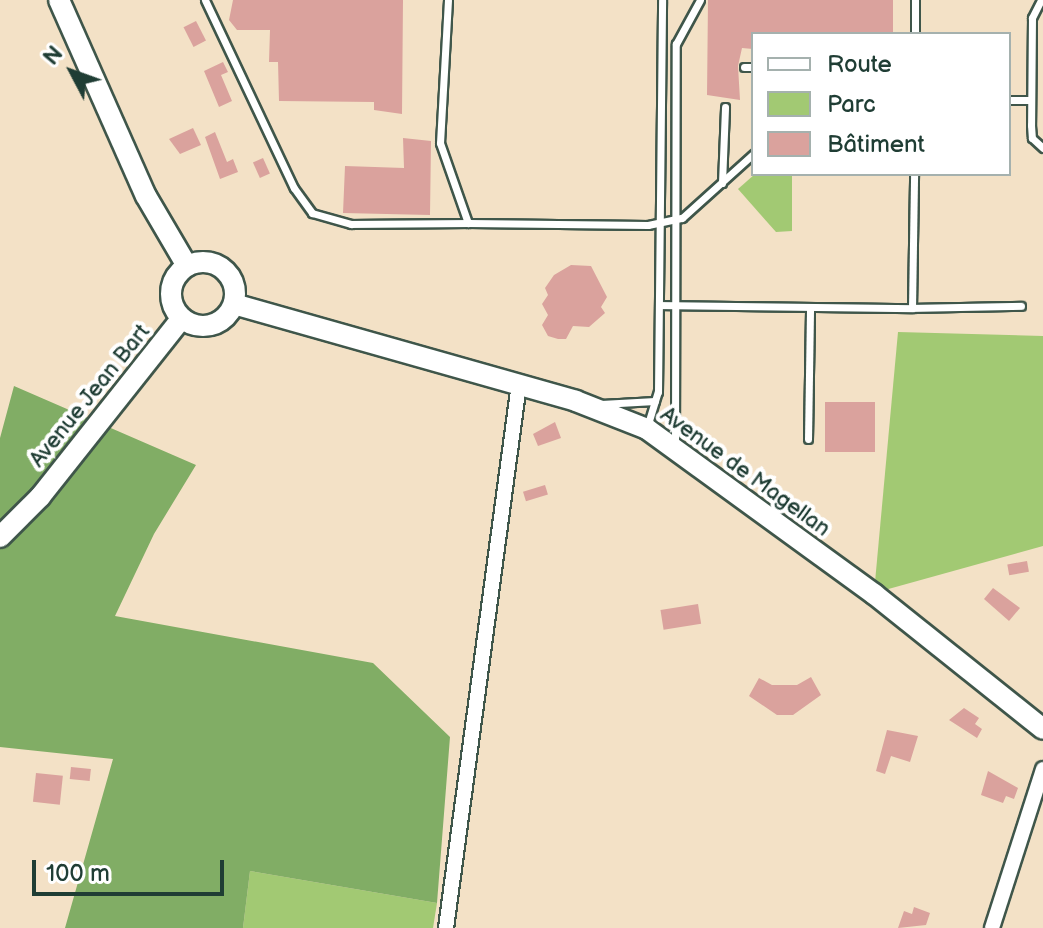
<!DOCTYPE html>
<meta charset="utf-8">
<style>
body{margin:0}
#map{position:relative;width:1043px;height:928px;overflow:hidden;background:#f3e1c6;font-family:"Balsamiq Sans",sans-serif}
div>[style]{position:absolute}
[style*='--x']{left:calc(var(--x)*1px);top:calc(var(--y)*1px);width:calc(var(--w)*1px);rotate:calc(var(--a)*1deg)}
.green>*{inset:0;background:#a2c973}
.forest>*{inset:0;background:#81ad65}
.building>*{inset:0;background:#daa29d;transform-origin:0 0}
.roads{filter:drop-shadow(2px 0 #3f564a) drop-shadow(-2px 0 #3f564a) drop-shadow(0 2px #3f564a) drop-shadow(0 -2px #3f564a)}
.lane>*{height:7px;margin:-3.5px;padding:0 3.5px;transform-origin:3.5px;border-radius:3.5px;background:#fff}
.street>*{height:14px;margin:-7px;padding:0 7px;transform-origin:7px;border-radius:7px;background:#fff}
.secondary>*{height:20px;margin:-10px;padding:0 10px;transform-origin:10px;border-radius:10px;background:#fff}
.secondary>.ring{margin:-10px;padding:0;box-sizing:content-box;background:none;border:20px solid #fff;border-radius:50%}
span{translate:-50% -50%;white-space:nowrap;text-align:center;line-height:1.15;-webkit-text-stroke:8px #fff;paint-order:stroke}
.street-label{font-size:22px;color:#1f3d34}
.legend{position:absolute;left:751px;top:32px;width:260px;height:144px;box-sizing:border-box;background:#fff;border:2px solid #a5b1ae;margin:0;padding:10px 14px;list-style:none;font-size:24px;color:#1f3d34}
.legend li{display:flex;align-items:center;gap:16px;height:40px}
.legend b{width:40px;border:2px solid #a5b1ae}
.north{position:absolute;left:32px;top:32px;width:80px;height:80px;-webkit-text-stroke:6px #fff;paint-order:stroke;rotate:311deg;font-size:22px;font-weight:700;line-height:32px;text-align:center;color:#1f3d34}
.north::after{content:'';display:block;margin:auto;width:28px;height:36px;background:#1f3d34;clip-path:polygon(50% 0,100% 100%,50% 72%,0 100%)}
.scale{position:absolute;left:32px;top:860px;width:192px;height:36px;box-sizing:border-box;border:4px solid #1f3d34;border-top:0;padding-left:10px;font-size:24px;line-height:28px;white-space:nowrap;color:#1f3d34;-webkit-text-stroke:6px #fff;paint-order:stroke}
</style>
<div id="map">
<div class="green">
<i style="clip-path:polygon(755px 174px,792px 174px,792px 231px,776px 232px,738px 189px)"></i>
<i style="clip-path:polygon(898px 332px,1043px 336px,1043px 546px,874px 593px)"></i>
<i style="clip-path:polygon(250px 871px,437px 903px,433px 928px,243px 928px)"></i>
</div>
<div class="forest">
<i style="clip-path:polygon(14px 386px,196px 465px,154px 534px,115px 616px,373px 663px,450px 737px,437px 903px,250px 871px,243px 928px,65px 928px,113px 759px,0 747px,0 438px)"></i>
</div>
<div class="building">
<i style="clip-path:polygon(233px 0,403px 0,402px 114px,374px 110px,374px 102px,279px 101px,278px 62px,269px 62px,270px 30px,237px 30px,229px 20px)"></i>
<i style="clip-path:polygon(708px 0,893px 0,893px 34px,753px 34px,753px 49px,742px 48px,738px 66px,740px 100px,707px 95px)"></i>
<i style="left:196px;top:21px;width:22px;height:14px;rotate:63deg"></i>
<i style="clip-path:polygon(223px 62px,228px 72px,221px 75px,232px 101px,219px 107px,204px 71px)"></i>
<i style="clip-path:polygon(193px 128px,201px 145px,180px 154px,169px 139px)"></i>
<i style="clip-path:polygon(215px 132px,227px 162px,233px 159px,238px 172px,220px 179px,205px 137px)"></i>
<i style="clip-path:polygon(403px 138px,431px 141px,430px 215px,343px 213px,345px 166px,404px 168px)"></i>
<i style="left:263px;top:158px;width:17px;height:11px;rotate:66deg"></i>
<i style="clip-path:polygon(571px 265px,591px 266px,607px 297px,601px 307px,605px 313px,589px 327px,573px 326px,566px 339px,558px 339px,548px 336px,542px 325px,548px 315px,542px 304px,548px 295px,545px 288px,554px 275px)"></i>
<i style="left:825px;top:402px;width:50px;height:50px"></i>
<i style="clip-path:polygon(555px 422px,561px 438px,538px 446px,533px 434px)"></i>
<i style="left:545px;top:485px;width:10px;height:23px;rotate:73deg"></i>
<i style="left:1027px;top:561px;width:11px;height:20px;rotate:80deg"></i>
<i style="clip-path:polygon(993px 588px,1020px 608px,1009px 621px,984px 599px)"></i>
<i style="left:698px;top:604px;width:20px;height:38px;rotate:81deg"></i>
<i style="clip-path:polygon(811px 677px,821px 695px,793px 715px,777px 715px,749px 696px,759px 678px,772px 685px,797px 685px)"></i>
<i style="clip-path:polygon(964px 708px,979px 718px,975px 724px,982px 729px,977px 738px,949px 720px)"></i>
<i style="clip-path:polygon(887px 730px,918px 736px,910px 762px,891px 756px,885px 774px,876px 771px)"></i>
<i style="left:71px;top:767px;width:20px;height:12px;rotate:6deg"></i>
<i style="clip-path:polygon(988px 771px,1018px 788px,1014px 799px,1006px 796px,1003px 803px,981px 795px)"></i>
<i style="left:36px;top:773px;width:27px;height:29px;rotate:6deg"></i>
<i style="clip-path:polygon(914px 907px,930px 913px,926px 925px,898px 928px,904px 911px,912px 914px)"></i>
</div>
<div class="roads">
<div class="lane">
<i style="--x:205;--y:0;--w:208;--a:64.7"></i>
<i style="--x:294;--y:188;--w:31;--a:54"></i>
<i style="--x:312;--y:213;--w:41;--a:15.8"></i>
<i style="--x:351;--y:224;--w:117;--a:-0.5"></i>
<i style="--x:448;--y:0;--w:143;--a:93.2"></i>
<i style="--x:440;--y:143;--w:85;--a:70.7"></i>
<i style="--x:468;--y:223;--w:180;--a:0.6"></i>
<i style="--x:648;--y:225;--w:35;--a:-12"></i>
<i style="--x:682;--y:218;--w:96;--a:-42"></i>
<i style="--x:1041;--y:0;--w:20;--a:117"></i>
<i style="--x:1032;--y:18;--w:107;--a:90.5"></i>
<i style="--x:1031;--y:125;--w:13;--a:86"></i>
<i style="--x:1032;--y:138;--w:15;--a:42"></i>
<i style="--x:915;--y:34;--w:34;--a:-90"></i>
<i style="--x:744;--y:67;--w:9;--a:0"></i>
<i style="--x:1009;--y:100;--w:22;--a:0"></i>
<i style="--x:722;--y:183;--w:76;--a:-87.7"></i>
<i style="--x:659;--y:305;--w:253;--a:0.7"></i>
<i style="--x:912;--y:308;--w:134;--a:-89.1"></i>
<i style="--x:912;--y:308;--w:109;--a:-1.1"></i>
<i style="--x:601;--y:404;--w:54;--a:-3.2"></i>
<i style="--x:647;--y:427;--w:37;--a:-73"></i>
<i style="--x:658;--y:392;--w:392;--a:-89.4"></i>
<i style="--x:808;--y:439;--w:131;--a:-89.1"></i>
<i style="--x:675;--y:445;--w:401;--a:-89.9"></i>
<i style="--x:676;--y:44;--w:50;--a:-61.4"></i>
</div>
<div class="street">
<i style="--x:446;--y:928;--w:549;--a:-82.36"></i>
<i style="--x:992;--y:928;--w:167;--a:-72.2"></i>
</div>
<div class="secondary">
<i style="--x:59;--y:0;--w:214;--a:66.1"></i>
<i style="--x:146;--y:196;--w:81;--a:59.6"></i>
<i class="ring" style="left:171px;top:262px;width:44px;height:44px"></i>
<i style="--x:234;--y:304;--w:355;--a:15.8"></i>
<i style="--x:576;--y:401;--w:76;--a:21.5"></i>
<i style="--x:647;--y:429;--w:281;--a:36"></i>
<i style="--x:874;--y:594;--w:216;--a:38.6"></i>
<i style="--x:0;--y:537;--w:57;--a:-45"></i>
<i style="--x:40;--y:497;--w:228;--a:-51.6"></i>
</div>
</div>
<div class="street-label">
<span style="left:90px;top:396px;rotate:-51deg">Avenue Jean Bart</span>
<span style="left:745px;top:472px;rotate:36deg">Avenue de Magellan</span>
</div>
<ul class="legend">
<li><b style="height:10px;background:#fff"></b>Route</li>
<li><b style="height:22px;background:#a2c973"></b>Parc</li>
<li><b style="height:22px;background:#daa29d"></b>Bâtiment</li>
</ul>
<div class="north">N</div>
<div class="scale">100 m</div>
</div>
